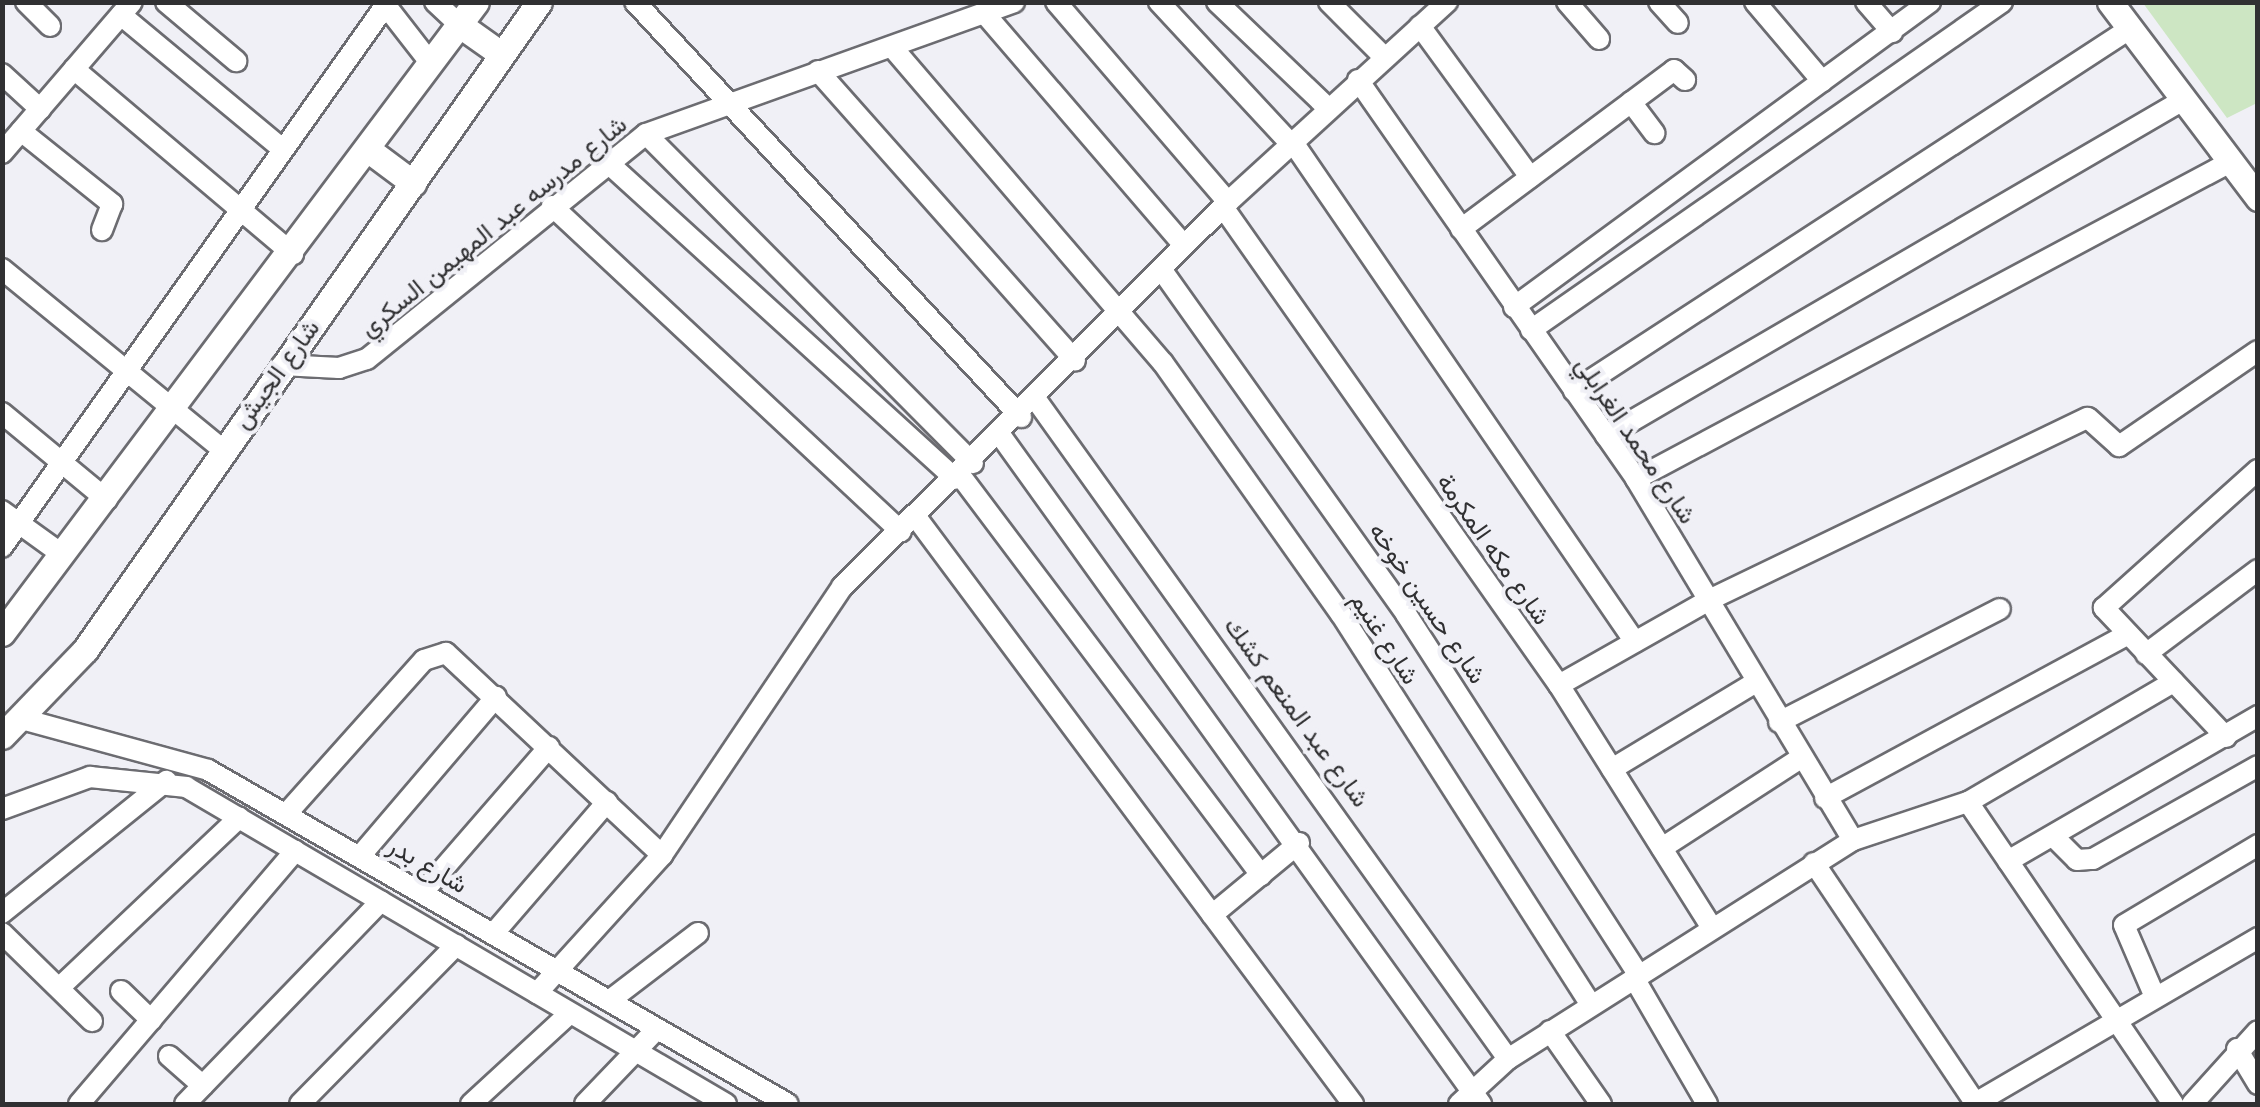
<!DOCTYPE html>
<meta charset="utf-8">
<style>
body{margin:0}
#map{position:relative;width:2260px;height:1107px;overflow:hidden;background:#f0f0f6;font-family:Inter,Vazirmatn,sans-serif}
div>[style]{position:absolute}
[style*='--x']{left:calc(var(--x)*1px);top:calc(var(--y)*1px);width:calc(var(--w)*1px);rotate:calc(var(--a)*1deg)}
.green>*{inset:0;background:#cde6c3}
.roads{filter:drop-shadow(2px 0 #6c6c71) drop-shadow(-2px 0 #6c6c71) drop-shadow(0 2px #6c6c71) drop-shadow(0 -2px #6c6c71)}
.minor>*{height:20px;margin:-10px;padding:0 10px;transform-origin:10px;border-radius:10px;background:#fff}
.major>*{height:25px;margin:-12.5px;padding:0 12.5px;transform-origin:12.5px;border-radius:12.5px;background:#fff}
span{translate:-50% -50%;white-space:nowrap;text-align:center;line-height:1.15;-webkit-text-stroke:8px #f0f0f6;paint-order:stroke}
.street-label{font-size:25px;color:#303032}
.frame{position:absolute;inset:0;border:5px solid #303032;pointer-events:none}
</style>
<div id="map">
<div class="green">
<i style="clip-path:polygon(2143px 3px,2257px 3px,2257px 103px,2227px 118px)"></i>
</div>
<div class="roads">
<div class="minor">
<i style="--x:26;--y:2;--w:34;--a:45"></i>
<i style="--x:166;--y:2;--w:92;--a:40.1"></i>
<i style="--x:383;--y:2;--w:80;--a:52.1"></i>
<i style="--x:435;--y:2;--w:34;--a:43"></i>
<i style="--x:635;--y:2;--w:567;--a:47.07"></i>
<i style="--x:1056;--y:2;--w:264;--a:49.3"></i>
<i style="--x:1159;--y:2;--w:192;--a:47.1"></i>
<i style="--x:1217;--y:2;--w:153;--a:43.7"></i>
<i style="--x:1329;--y:2;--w:78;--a:45"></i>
<i style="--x:1567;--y:2;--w:49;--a:49.1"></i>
<i style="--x:1659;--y:2;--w:28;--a:48"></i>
<i style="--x:1755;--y:2;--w:104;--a:49.7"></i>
<i style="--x:1866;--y:2;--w:40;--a:49"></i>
<i style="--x:985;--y:14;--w:305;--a:49.3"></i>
<i style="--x:121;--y:15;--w:208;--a:39.7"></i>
<i style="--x:1420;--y:26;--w:187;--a:53.9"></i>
<i style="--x:892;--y:47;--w:416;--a:49.4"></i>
<i style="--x:1163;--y:363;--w:308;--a:54.7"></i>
<i style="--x:1341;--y:614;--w:464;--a:57.4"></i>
<i style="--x:74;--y:69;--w:287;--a:40.2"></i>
<i style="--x:818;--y:71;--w:387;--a:48.4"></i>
<i style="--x:2;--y:74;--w:52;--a:42.6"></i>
<i style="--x:1358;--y:80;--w:486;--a:55.1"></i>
<i style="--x:1636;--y:479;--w:421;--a:59"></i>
<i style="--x:1631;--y:102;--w:39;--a:53"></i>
<i style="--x:21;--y:131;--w:117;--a:38.7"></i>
<i style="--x:112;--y:204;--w:28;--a:111"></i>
<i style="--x:646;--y:134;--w:464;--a:45.2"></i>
<i style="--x:1292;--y:141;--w:607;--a:55.6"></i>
<i style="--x:2;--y:153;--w:199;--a:-49.3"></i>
<i style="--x:606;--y:161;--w:472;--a:42.3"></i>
<i style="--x:552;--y:206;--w:477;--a:43"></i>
<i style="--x:1223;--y:207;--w:584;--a:54.9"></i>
<i style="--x:1559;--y:685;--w:287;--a:57.8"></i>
<i style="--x:1461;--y:229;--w:266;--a:-36.7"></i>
<i style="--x:1674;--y:70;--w:15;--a:42"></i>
<i style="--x:2;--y:269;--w:284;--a:39.3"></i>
<i style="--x:1161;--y:269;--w:423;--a:54.6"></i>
<i style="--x:1406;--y:614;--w:430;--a:57.2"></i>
<i style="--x:1514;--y:307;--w:516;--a:-36.25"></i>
<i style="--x:1531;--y:330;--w:574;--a:-34.85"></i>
<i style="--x:282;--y:365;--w:57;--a:3"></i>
<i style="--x:339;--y:368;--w:29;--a:-18"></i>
<i style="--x:367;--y:359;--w:358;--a:-38.9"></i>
<i style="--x:646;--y:134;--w:391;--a:-19.7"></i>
<i style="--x:1574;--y:391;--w:665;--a:-33.09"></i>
<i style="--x:1037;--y:401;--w:809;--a:54.4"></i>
<i style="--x:2;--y:413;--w:136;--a:39.6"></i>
<i style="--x:1001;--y:436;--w:823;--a:54.3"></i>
<i style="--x:1606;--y:436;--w:670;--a:-30.2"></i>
<i style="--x:960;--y:475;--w:501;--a:53.04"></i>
<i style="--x:1636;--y:479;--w:676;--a:-28.08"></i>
<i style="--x:2;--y:511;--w:75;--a:35.8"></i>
<i style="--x:916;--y:517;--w:732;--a:53.33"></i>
<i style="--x:2;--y:547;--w:663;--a:-54.7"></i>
<i style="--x:2146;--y:654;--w:140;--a:-36.9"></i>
<i style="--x:1559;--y:685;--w:172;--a:-29.5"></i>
<i style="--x:1709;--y:600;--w:420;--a:-25.7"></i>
<i style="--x:2088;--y:418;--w:42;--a:42.1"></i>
<i style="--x:2119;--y:446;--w:168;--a:-34.4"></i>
<i style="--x:22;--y:719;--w:193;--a:15.3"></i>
<i style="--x:208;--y:770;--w:669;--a:29.94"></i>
<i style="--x:1779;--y:722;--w:248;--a:-27.1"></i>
<i style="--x:2226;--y:737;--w:178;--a:-133.4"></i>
<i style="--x:2104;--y:608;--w:207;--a:-41.9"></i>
<i style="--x:1612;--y:769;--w:168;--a:-31.1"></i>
<i style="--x:1825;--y:798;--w:343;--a:-28.4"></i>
<i style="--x:1968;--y:802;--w:365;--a:55.8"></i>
<i style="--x:2;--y:809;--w:94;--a:-20"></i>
<i style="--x:90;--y:777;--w:97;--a:5.9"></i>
<i style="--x:186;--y:787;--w:626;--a:30.41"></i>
<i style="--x:288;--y:812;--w:204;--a:-48.2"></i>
<i style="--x:424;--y:660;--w:23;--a:-18"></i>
<i style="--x:446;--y:653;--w:296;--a:43.1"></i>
<i style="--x:2053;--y:836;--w:34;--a:45"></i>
<i style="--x:2077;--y:860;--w:16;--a:-4"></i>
<i style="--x:2093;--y:859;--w:189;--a:-29.4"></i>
<i style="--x:1662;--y:848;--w:163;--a:-33"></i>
<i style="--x:361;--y:855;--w:208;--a:-49.5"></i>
<i style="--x:2008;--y:861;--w:289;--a:-30.1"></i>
<i style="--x:1814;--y:863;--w:290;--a:56.1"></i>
<i style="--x:423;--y:892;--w:192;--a:-49"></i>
<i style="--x:2;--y:913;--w:211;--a:-38.8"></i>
<i style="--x:1212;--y:915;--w:113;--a:-39.6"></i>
<i style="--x:2;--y:933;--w:126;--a:44.4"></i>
<i style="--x:494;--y:933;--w:173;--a:-49.2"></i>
<i style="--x:1634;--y:978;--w:146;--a:59.9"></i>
<i style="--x:59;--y:988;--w:248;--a:-43.4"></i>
<i style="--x:121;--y:991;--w:42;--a:44"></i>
<i style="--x:537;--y:993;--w:186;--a:-47.8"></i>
<i style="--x:662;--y:855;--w:323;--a:-56.1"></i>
<i style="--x:842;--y:587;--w:545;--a:-44.93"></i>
<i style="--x:1228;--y:202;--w:297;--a:-42.4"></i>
<i style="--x:2155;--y:997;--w:78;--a:-113.3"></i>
<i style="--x:2124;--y:925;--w:156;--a:-30.8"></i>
<i style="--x:609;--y:1001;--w:112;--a:-37.4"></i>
<i style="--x:1550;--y:1031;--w:89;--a:55.1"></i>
<i style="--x:2237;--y:1049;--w:41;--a:59"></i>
<i style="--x:169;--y:1056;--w:45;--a:41.4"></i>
<i style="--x:79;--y:1104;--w:333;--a:-49.5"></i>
<i style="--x:185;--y:1104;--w:282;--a:-46"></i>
<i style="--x:300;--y:1104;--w:223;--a:-45.5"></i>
<i style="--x:471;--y:1104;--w:134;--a:-42.6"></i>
<i style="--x:585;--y:1104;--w:104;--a:-46.2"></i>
<i style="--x:1459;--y:1104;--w:67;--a:-42.6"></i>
<i style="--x:1508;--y:1059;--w:409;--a:-32.4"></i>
<i style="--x:1853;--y:840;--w:121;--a:-18.3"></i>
<i style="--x:1968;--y:802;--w:238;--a:-30.3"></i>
<i style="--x:1974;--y:1104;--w:329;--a:-30.3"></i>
<i style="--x:2192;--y:1104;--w:98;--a:-47.9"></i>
</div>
<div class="major">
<i style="--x:2110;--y:2;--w:246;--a:52.9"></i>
<i style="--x:460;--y:25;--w:50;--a:35.3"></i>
<i style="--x:370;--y:151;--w:54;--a:36.7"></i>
<i style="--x:2;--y:633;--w:789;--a:-53.09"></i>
<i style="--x:2;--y:736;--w:120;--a:-46"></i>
<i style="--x:85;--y:650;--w:791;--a:-54.98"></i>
</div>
</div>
<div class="street-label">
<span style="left:493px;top:226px;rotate:-39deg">شارع مدرسه عبد المهيمن السكري</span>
<span style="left:276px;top:374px;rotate:-54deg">شارع الجيش</span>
<span style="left:1636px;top:440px;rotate:56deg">شارع محمد الغرابلي</span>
<span style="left:1494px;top:549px;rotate:55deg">شارع مكه المكرمة</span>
<span style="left:1428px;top:603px;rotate:56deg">شارع حسين خوخه</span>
<span style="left:1385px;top:638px;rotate:57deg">شارع غنيم</span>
<span style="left:1297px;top:712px;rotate:54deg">شارع عبد المنعم كشك</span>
<span style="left:428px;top:865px;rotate:30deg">شارع بدر</span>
</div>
<div class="frame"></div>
</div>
